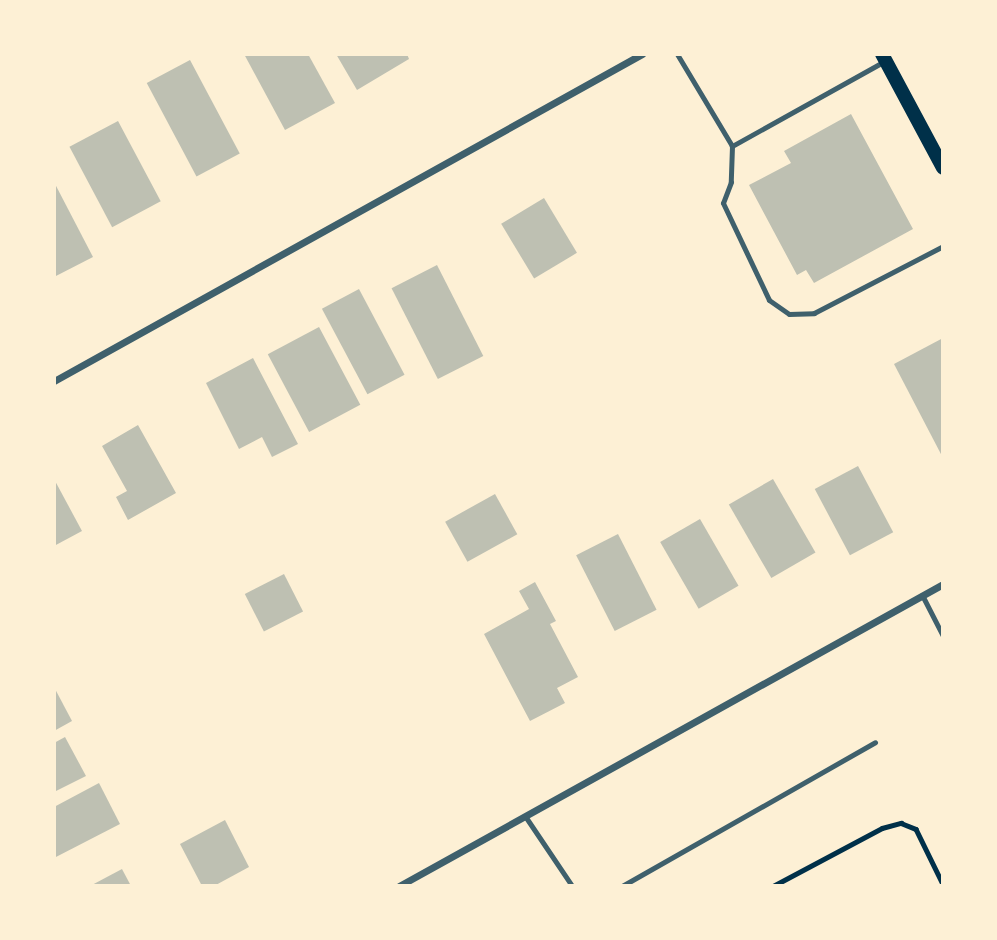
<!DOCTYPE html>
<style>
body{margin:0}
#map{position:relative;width:997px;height:940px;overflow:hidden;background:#fdf0d5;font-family:Arial,sans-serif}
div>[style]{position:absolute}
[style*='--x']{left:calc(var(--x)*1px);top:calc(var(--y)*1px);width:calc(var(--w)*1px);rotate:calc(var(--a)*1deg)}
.building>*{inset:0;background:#bec0b2;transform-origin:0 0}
.path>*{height:4.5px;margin:-2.25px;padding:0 2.25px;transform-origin:2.25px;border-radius:2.25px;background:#003049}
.service>*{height:5px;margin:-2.5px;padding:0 2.5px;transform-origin:2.5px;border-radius:2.5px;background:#3f606c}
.minor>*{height:7px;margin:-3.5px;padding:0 3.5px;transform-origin:3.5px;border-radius:3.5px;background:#3f606c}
.secondary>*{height:14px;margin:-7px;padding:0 7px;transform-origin:7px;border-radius:7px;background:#003049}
span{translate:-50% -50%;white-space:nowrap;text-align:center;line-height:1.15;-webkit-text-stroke:5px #fdf0d5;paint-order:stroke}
.frame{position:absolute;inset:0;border:56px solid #fdf0d5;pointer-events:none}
</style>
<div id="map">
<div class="building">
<i style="clip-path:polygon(244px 54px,308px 54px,335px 103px,285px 130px)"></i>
<i style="clip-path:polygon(336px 54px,407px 54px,409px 59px,357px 90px)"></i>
<i style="left:190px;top:60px;width:106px;height:49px;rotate:62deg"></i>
<i style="clip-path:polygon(851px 114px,913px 229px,814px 283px,806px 270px,797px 275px,749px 185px,791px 163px,784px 151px)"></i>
<i style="left:118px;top:121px;width:91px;height:55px;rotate:62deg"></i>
<i style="clip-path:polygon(54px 182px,93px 257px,54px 277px)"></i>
<i style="left:544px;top:198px;width:64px;height:50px;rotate:59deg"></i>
<i style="left:437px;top:265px;width:102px;height:51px;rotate:63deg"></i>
<i style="left:359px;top:289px;width:97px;height:42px;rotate:62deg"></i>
<i style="left:319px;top:327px;width:88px;height:58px;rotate:62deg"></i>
<i style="clip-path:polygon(943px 338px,943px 458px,894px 364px)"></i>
<i style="clip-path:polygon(253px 358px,298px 444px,272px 457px,262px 437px,239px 449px,206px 383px)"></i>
<i style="clip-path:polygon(138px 425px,176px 493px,128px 520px,116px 497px,127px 491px,102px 446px)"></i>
<i style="left:858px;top:466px;width:75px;height:49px;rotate:62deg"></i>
<i style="clip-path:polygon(54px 479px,82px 531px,54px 546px)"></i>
<i style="left:773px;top:479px;width:85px;height:51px;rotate:60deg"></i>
<i style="left:495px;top:494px;width:46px;height:57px;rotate:61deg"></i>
<i style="left:700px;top:519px;width:77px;height:46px;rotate:60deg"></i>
<i style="left:618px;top:534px;width:85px;height:47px;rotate:63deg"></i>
<i style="left:284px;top:574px;width:42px;height:44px;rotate:63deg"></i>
<i style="clip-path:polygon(535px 582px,556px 621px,550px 624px,578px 677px,557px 688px,565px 703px,530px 721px,484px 634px,529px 609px,519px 591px)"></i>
<i style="clip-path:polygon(54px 687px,72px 721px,54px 731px)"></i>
<i style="clip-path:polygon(65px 737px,86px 776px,54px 792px,54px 743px)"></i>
<i style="clip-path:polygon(99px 783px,120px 824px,54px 858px,54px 807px)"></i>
<i style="clip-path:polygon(225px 820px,249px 867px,214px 886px,202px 886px,180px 844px)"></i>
<i style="clip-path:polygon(122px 869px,131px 886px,90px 886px)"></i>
</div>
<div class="path">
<i style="--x:773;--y:886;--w:123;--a:-28"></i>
<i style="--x:882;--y:828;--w:20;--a:-15"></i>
<i style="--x:901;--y:823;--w:16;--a:22"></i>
<i style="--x:916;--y:829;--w:61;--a:63.9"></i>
</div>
<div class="service">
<i style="--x:677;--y:54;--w:107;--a:59.1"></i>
<i style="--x:883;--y:62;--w:173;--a:150.9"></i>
<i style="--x:732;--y:146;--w:36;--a:92"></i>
<i style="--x:731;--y:182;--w:22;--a:111"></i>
<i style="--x:723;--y:203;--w:107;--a:64.6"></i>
<i style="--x:769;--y:300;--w:24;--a:35"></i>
<i style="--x:789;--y:314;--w:25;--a:-2"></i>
<i style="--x:814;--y:313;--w:145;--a:-27.4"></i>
<i style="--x:922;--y:595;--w:46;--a:62.9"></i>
<i style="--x:525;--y:816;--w:84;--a:56.1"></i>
<i style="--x:622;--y:886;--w:291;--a:-29.6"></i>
</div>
<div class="minor">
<i style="--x:54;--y:381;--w:673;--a:-29.08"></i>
<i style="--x:399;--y:886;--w:622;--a:-29.04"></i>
</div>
<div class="secondary">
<i style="--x:882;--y:54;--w:129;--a:61.8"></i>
</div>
<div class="frame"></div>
</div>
